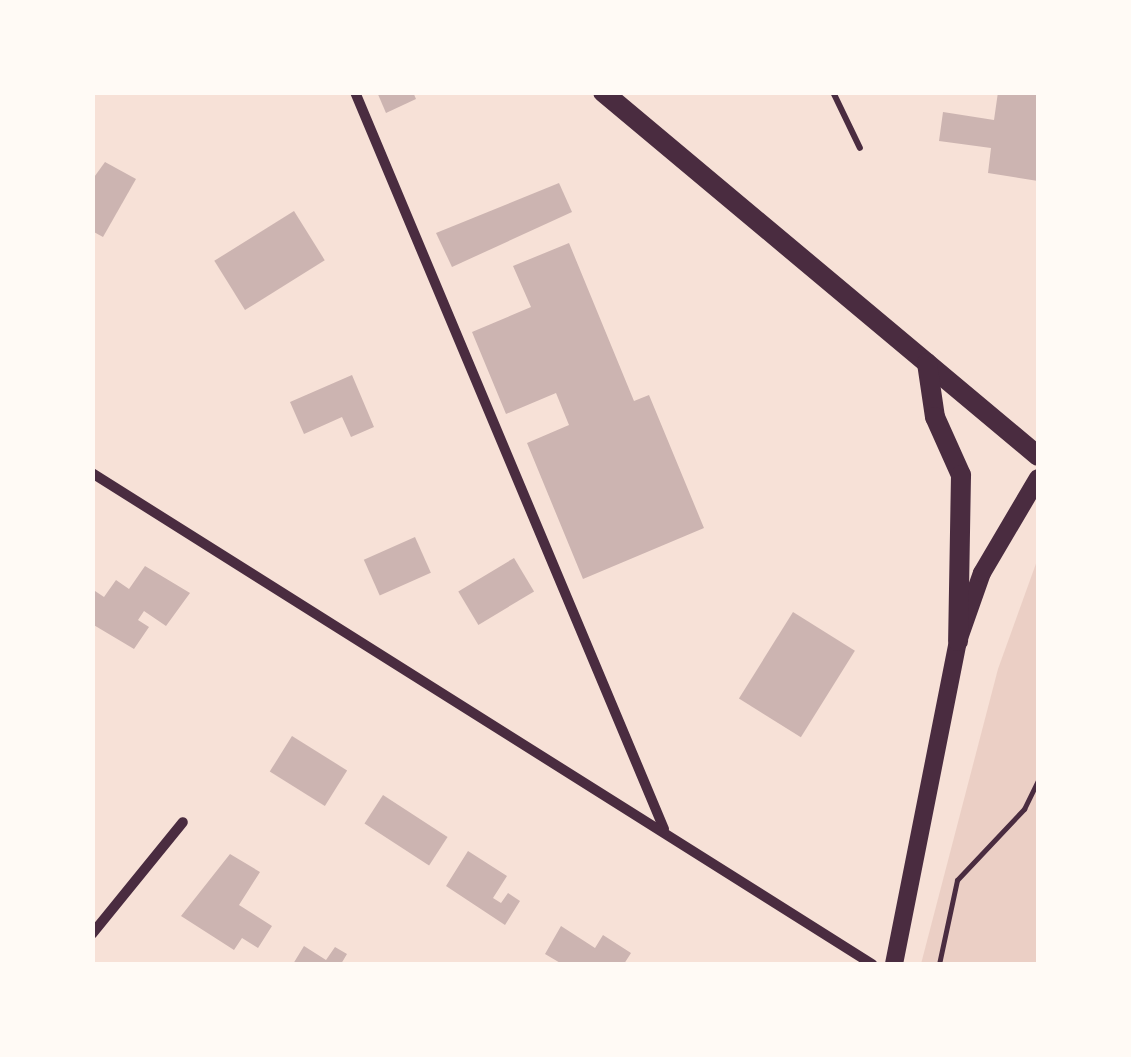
<!DOCTYPE html>
<style>
body{margin:0}
#map{position:relative;width:1131px;height:1057px;overflow:hidden;background:#f7e1d7;font-family:"Noto Sans",sans-serif}
div>[style]{position:absolute}
[style*='--x']{left:calc(var(--x)*1px);top:calc(var(--y)*1px);width:calc(var(--w)*1px);rotate:calc(var(--a)*1deg)}
.green>*{inset:0;background:#ebcfc5}
.building>*{inset:0;background:#ccb4b1;transform-origin:0 0}
.path>*{height:5px;margin:-2.5px;padding:0 2.5px;transform-origin:2.5px;border-radius:2.5px;background:#4a2c40}
.service>*{height:6px;margin:-3px;padding:0 3px;transform-origin:3px;border-radius:3px;background:#4a2c40}
.minor>*{height:10px;margin:-5px;padding:0 5px;transform-origin:5px;border-radius:5px;background:#4a2c40}
.secondary>*{height:18px;margin:-9px;padding:0 9px;transform-origin:9px;border-radius:9px;background:#4a2c40}
.primary>*{height:20px;margin:-10px;padding:0 10px;transform-origin:10px;border-radius:10px;background:#4a2c40}
span{translate:-50% -50%;white-space:nowrap;text-align:center;line-height:1.15;-webkit-text-stroke:10px #fffaf5;paint-order:stroke}
.frame{position:absolute;inset:0;border:95px solid #fffaf5;pointer-events:none}
</style>
<div id="map">
<div class="green">
<i style="clip-path:polygon(1038px 558px,1038px 964px,921px 964px,998px 669px)"></i>
</div>
<div class="building">
<i style="clip-path:polygon(377px 92px,413px 92px,416px 99px,386px 113px)"></i>
<i style="clip-path:polygon(998px 92px,1038px 92px,1038px 181px,988px 173px,991px 148px,939px 141px,943px 112px,994px 120px)"></i>
<i style="clip-path:polygon(105px 162px,136px 179px,103px 237px,92px 231px,92px 180px)"></i>
<i style="clip-path:polygon(559px 183px,572px 212px,452px 267px,436px 233px)"></i>
<i style="left:294px;top:211px;width:58px;height:94px;rotate:58deg"></i>
<i style="clip-path:polygon(569px 243px,634px 401px,649px 395px,704px 528px,583px 579px,527px 443px,569px 425px,556px 393px,506px 414px,472px 332px,531px 307px,513px 266px)"></i>
<i style="clip-path:polygon(352px 375px,374px 427px,351px 437px,342px 417px,304px 434px,290px 402px)"></i>
<i style="left:415px;top:537px;width:39px;height:56px;rotate:66deg"></i>
<i style="left:514px;top:558px;width:39px;height:65px;rotate:59deg"></i>
<i style="clip-path:polygon(145px 566px,190px 593px,166px 626px,144px 611px,138px 620px,149px 627px,134px 649px,92px 624px,92px 589px,104px 597px,116px 580px,129px 589px)"></i>
<i style="left:793px;top:612px;width:73px;height:102px;rotate:32deg"></i>
<i style="left:292px;top:736px;width:65px;height:42px;rotate:32deg"></i>
<i style="left:383px;top:795px;width:77px;height:34px;rotate:33deg"></i>
<i style="clip-path:polygon(468px 851px,507px 876px,493px 898px,501px 903px,508px 893px,520px 901px,505px 925px,446px 886px)"></i>
<i style="clip-path:polygon(230px 854px,260px 872px,239px 905px,272px 926px,258px 948px,242px 938px,234px 950px,181px 916px)"></i>
<i style="clip-path:polygon(561px 926px,595px 948px,603px 935px,631px 953px,624px 964px,562px 964px,545px 954px)"></i>
<i style="clip-path:polygon(304px 946px,326px 960px,335px 947px,347px 954px,341px 964px,293px 964px)"></i>
</div>
<div class="path">
<i style="--x:939;--y:964;--w:86;--a:-77.9"></i>
<i style="--x:957;--y:880;--w:98;--a:-46.7"></i>
<i style="--x:1024;--y:809;--w:32;--a:-64"></i>
</div>
<div class="service">
<i style="--x:833;--y:92;--w:62;--a:64.3"></i>
</div>
<div class="minor">
<i style="--x:355;--y:92;--w:799;--a:67.25"></i>
<i style="--x:92;--y:473;--w:922;--a:32.19"></i>
<i style="--x:92;--y:934;--w:144;--a:-50.9"></i>
</div>
<div class="secondary">
<i style="--x:894;--y:964;--w:329;--a:-78.8"></i>
<i style="--x:958;--y:641;--w:72;--a:-70.6"></i>
<i style="--x:982;--y:573;--w:110;--a:-59.5"></i>
</div>
<div class="primary">
<i style="--x:603;--y:92;--w:567;--a:39.92"></i>
<i style="--x:927;--y:363;--w:55;--a:81.6"></i>
<i style="--x:935;--y:417;--w:64;--a:65.9"></i>
<i style="--x:961;--y:475;--w:166;--a:91"></i>
</div>
<div class="frame"></div>
</div>
